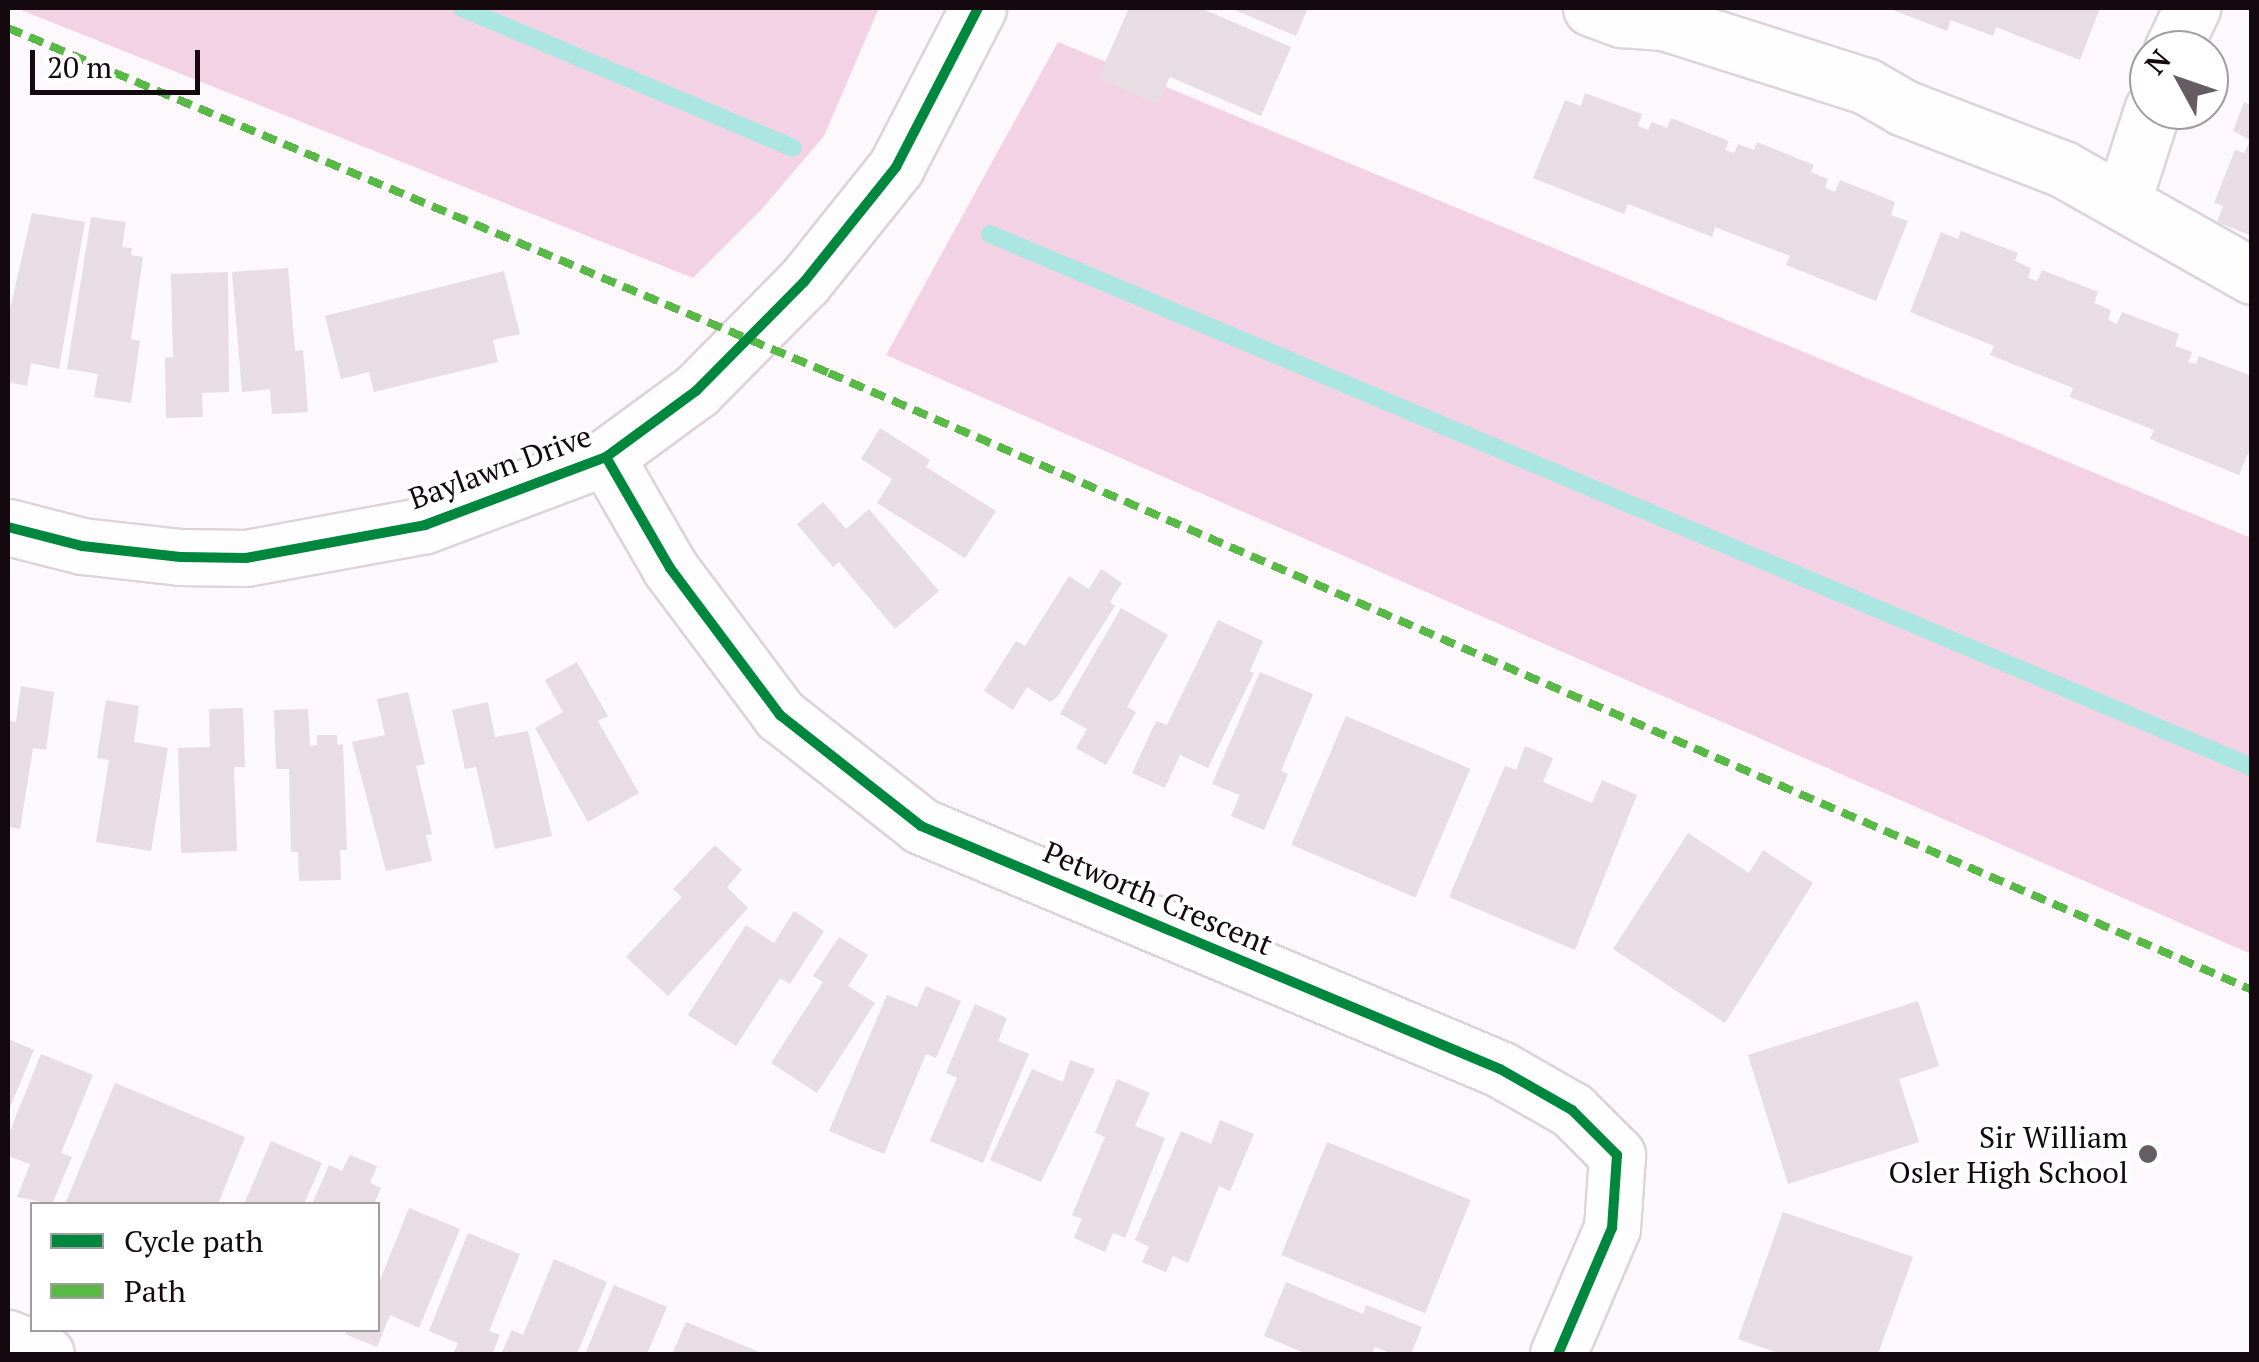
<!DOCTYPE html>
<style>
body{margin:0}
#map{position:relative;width:2259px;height:1362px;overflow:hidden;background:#fdf8fb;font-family:"PT Serif",serif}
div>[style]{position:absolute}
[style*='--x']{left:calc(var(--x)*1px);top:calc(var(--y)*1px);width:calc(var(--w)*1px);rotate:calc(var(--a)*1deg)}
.green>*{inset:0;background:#f4d2e5}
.stream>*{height:18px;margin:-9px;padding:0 9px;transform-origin:9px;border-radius:9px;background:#ace6e2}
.building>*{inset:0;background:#e7dde2;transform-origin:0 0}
.roads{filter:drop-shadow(2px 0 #ddd4d9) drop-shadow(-2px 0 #ddd4d9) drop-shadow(0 2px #ddd4d9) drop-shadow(0 -2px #ddd4d9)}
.minor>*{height:55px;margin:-27.5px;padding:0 27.5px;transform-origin:27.5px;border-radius:27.5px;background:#fffefe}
.quiet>*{height:8px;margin-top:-4px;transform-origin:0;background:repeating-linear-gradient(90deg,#58b947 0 15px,transparent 0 23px)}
.cycleway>*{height:10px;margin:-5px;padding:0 5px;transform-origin:5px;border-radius:5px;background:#00873e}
.dots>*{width:28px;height:28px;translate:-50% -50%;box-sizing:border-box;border:5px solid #fff;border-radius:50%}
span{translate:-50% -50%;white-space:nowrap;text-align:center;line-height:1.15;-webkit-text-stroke:8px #fff;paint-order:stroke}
.street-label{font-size:30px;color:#14090f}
.poi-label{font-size:30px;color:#14090f}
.right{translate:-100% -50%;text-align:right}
.frame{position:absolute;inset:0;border:10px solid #14090f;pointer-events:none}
.legend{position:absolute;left:30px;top:1202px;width:350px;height:130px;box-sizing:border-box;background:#fff;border:2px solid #a19d9f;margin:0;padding:12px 18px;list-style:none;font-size:30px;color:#14090f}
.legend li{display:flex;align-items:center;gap:20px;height:50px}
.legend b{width:50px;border:2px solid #a19d9f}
.north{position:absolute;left:2129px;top:30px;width:100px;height:100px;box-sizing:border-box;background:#fff;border:2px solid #a19d9f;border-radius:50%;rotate:310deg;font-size:28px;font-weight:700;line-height:40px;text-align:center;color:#14090f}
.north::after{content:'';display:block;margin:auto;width:35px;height:45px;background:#665d62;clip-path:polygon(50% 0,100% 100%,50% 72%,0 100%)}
.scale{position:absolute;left:30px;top:50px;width:170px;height:45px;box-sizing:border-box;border:5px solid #14090f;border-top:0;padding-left:12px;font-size:30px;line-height:35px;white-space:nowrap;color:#14090f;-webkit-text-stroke:8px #fff;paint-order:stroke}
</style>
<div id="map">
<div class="green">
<i style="clip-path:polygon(16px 8px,879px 8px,824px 136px,761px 210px,693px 278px)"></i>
<i style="clip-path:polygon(1058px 42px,2251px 538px,2251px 954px,886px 355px)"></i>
</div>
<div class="stream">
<i style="--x:462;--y:8;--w:359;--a:22.9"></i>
<i style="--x:990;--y:234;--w:1370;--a:22.9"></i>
</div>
<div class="building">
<i style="clip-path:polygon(1129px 8px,1200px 8px,1291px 47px,1261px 116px,1170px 77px,1158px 104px,1098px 78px)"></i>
<i style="clip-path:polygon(1230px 8px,1308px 8px,1296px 36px)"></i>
<i style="clip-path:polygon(1888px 8px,2100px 8px,2080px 60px,1996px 27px,1993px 36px,1951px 20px,1947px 31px)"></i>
<i style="clip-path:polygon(1585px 93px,1642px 114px,1638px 126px,1648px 130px,1652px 122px,1667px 128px,1671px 118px,1729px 141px,1725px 150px,1734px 153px,1738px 144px,1754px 150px,1757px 142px,1814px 165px,1811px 172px,1828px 179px,1825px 188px,1835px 192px,1840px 180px,1895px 202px,1891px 215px,1908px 221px,1876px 301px,1786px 265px,1790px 256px,1715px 227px,1712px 237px,1628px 204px,1624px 214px,1533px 178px,1565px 100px,1581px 106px)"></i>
<i style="clip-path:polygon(2244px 102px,2252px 105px,2252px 236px,2217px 222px,2223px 206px,2214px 203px,2235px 150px,2244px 153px,2250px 140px,2233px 131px)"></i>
<i style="clip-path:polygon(32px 213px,85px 222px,59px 369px,31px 363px,27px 386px,8px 382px,8px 318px)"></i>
<i style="clip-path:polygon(91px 217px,126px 222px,122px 247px,132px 248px,131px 255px,143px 257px,131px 339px,140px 341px,131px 403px,94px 397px,98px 374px,67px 369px)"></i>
<i style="clip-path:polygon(1961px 231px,2018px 253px,2015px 261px,2031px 268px,2028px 278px,2037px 281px,2042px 270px,2098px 292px,2094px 303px,2111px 310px,2108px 320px,2117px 324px,2122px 312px,2179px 334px,2175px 346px,2192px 352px,2188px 362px,2196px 364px,2199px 356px,2252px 376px,2252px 444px,2239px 475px,2150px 439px,2154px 430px,2070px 397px,2073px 388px,1990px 355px,1994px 346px,1910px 312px,1941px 232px,1958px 239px)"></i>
<i style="clip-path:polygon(288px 268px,295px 351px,303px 350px,308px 412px,272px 414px,270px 389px,242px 392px,232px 272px)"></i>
<i style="clip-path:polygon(504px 271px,520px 334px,493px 340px,498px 362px,374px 392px,369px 372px,341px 379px,325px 316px)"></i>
<i style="clip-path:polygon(228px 272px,229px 392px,202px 393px,203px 417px,166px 418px,165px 358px,173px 357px,171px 274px)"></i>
<i style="clip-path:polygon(880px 428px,930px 460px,926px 467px,996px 511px,965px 558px,877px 503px,892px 479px,861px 459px)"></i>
<i style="clip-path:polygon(823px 502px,846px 529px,869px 509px,939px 591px,895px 629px,839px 562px,833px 567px,797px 524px)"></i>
<i style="clip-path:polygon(1101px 569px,1122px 583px,1110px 602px,1115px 606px,1058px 696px,1050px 702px,1027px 687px,1013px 710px,984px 691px,1016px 641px,1025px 646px,1069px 576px,1089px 589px)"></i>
<i style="clip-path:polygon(1121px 608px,1168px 635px,1127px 707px,1136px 712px,1106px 765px,1076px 748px,1087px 729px,1060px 714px)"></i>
<i style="clip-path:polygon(1218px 620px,1263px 641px,1250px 671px,1254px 673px,1208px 768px,1180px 755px,1165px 788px,1132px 773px,1156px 721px,1167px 725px)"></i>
<i style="clip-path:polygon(577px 662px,608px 716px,598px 721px,639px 793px,588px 822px,535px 728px,563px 712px,545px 680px)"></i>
<i style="clip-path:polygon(1260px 672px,1313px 694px,1281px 771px,1288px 774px,1264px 830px,1231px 816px,1240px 795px,1212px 784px)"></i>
<i style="clip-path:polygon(21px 686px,54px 692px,46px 750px,33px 748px,20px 829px,8px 827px,8px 720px,16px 722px)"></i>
<i style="clip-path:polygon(408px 692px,425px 764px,416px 766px,432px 834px,426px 835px,432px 861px,386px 871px,352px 742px,385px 735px,377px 699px)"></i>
<i style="clip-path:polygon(106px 700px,139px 706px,134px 742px,168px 748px,151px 851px,96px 842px,109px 760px,97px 758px)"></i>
<i style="clip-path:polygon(488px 702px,495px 737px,528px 731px,552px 836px,495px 849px,476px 767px,465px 769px,452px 710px)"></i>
<i style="clip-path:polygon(243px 708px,245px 767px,234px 767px,237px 851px,181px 853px,178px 748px,210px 747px,209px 709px)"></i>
<i style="clip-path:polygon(308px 709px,310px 746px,317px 745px,317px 735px,337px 735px,337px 745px,343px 744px,347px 850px,340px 850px,341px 880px,299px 881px,298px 852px,291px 852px,289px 769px,276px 769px,274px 710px)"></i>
<i style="left:1346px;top:716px;width:135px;height:140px;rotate:23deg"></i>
<i style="clip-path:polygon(1525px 746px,1553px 758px,1543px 782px,1592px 803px,1602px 780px,1637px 795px,1575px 950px,1449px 897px,1505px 766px,1516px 770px)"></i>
<i style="clip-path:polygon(1688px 833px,1749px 873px,1763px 850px,1813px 883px,1725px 1023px,1613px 949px)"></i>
<i style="clip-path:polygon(715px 845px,742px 870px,727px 887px,748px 908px,668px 996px,626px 957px,682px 897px,673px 889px)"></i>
<i style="clip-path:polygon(794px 911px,824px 931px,790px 984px,780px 978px,736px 1046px,688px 1015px,746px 925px,774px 943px)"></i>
<i style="clip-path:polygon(839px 937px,868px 955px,848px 986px,875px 1003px,817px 1093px,771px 1063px,823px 982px,813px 976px)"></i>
<i style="clip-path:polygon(926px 986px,961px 1001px,936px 1058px,926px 1054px,884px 1154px,829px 1131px,887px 995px,917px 1007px)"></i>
<i style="clip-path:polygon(1918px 1001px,1939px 1066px,1899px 1079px,1919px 1142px,1788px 1184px,1748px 1055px)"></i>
<i style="clip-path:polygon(975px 1004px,1007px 1018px,998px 1041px,1029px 1054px,983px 1163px,930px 1141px,957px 1078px,946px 1073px)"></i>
<i style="clip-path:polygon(8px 1039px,34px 1050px,8px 1112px)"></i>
<i style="clip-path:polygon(41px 1054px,93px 1075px,61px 1153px,72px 1157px,52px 1204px,17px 1197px,30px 1164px,8px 1156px,8px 1136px)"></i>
<i style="clip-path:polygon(1070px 1060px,1095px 1069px,1041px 1182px,990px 1160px,1032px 1069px,1063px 1082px)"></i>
<i style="clip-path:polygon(1117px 1079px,1150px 1093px,1135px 1126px,1165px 1138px,1125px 1238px,1113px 1233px,1105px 1252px,1074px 1238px,1082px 1219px,1072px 1215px,1105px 1137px,1095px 1133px)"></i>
<i style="clip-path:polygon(115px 1083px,245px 1137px,218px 1204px,65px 1204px)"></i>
<i style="clip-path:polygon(1220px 1120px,1254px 1134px,1230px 1191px,1219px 1186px,1188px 1263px,1173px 1256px,1166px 1272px,1142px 1262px,1149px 1247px,1135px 1240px,1181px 1131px,1211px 1144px)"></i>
<i style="clip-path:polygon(271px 1141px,322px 1163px,304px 1204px,244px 1204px)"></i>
<i style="left:1327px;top:1142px;width:155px;height:122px;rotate:22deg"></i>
<i style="clip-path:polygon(350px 1155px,377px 1166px,370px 1183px,381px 1188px,374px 1204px,312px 1204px,329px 1165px,342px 1171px)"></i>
<i style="clip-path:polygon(409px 1208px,460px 1229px,419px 1328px,390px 1315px,377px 1347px,345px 1334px,347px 1330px,378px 1330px,378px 1285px)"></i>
<i style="clip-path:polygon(1783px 1212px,1913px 1257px,1878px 1354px,1781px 1354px,1738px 1339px)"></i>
<i style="clip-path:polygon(468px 1233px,520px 1254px,489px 1331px,500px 1335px,492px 1354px,453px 1354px,458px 1343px,429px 1331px)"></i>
<i style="clip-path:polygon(554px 1259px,607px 1282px,577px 1354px,501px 1354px,512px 1330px,523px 1335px)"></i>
<i style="clip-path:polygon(1286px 1282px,1363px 1314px,1366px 1305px,1422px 1327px,1411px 1354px,1392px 1354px,1375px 1347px,1372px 1354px,1307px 1354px,1264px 1336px)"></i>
<i style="clip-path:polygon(614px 1285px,667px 1307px,647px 1354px,585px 1354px)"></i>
<i style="clip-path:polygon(686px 1322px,764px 1354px,672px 1354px)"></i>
</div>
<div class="roads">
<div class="minor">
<i style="--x:1591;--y:8;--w:33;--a:20"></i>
<i style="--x:1622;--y:19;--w:42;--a:4.1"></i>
<i style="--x:1664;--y:22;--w:212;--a:17.6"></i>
<i style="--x:1866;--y:86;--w:44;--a:30.1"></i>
<i style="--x:1904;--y:108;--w:170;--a:21"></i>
<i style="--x:2063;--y:169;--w:217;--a:29.5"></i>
<i style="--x:2172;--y:50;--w:47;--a:-64.5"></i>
<i style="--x:2123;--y:200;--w:95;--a:-72.1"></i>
<i style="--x:606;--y:457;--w:128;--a:60"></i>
<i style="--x:670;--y:568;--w:184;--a:53.2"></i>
<i style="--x:780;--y:715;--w:179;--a:38.2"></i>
<i style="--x:921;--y:826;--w:628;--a:22.77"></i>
<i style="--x:1500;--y:1069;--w:83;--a:29.7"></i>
<i style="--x:1572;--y:1110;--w:64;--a:45"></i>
<i style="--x:1617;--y:1155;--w:73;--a:93.9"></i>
<i style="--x:1612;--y:1228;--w:137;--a:113.2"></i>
<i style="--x:8;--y:527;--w:76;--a:14.4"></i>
<i style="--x:82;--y:546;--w:99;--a:6.4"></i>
<i style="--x:180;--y:557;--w:66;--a:0.9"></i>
<i style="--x:246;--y:558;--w:182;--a:-10.4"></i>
<i style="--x:425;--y:525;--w:193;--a:-20.6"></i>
<i style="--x:606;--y:457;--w:112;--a:-36.3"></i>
<i style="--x:696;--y:391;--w:153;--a:-45.3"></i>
<i style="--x:804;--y:282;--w:147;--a:-51.3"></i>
<i style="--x:896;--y:167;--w:179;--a:-62.7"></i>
<i style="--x:8;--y:1338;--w:41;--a:22.8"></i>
</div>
</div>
<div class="quiet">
<i style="--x:8;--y:28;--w:891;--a:22.79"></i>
<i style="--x:829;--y:373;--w:1551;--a:23.44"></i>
</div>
<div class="cycleway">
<i style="--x:606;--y:457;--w:128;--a:60"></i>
<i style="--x:670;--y:568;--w:184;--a:53.2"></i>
<i style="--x:780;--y:715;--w:179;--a:38.2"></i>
<i style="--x:921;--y:826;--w:628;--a:22.77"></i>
<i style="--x:1500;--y:1069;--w:83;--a:29.7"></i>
<i style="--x:1572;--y:1110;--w:64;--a:45"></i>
<i style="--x:1617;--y:1155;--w:73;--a:93.9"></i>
<i style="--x:1612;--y:1228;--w:137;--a:113.2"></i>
<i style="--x:8;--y:527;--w:76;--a:14.4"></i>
<i style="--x:82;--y:546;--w:99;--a:6.4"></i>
<i style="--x:180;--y:557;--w:66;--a:0.9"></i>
<i style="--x:246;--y:558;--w:182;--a:-10.4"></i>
<i style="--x:425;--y:525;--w:193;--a:-20.6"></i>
<i style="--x:606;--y:457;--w:112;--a:-36.3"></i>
<i style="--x:696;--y:391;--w:153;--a:-45.3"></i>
<i style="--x:804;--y:282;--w:147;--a:-51.3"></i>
<i style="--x:896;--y:167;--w:179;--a:-62.7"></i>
</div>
<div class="dots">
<i style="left:2148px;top:1154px;background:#665d62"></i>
</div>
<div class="street-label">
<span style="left:500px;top:467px;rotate:-20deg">Baylawn Drive</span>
<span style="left:1158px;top:898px;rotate:23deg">Petworth Crescent</span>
</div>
<div class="poi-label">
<span class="right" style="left:2128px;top:1154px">Sir William<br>Osler High School</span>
</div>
<div class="frame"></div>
<ul class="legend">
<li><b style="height:12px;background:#00873e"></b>Cycle path</li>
<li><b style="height:12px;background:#58b947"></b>Path</li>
</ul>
<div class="north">N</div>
<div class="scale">20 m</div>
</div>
